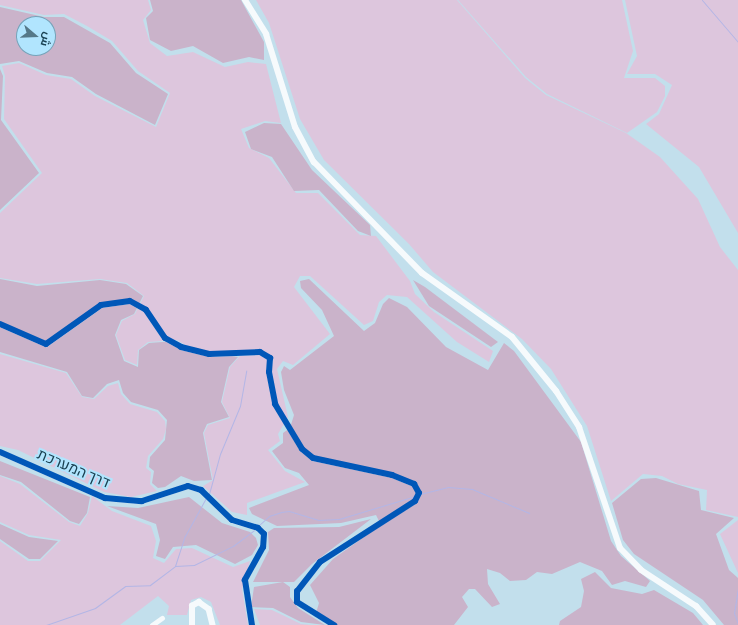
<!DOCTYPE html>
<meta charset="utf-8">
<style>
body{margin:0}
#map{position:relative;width:738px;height:625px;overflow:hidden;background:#c2dfec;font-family:Commissioner,Cairo,Heebo,sans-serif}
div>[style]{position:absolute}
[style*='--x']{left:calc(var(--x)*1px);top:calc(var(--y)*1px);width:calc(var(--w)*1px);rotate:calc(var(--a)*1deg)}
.green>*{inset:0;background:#ddc6dd}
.forest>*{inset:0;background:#cab3ca}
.stream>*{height:1px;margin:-0.5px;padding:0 0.5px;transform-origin:0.5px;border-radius:0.5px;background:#b3b6e6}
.minor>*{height:4.5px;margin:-2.25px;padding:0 2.25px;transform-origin:2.25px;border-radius:2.25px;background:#f6fafc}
.tertiary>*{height:5.5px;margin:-2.75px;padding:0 2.75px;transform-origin:2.75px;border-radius:2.75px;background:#f6fafc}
.secondary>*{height:6px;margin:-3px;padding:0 3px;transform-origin:3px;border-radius:3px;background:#f6fafc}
.cycleway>*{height:6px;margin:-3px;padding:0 3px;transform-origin:3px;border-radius:3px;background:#0057b8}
span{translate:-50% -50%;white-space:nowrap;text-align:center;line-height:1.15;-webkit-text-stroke:4px #b1e5fe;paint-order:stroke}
.street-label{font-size:15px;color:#1a4152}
.north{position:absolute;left:16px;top:16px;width:40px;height:40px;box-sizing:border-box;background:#b1e5fe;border:1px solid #75a3b9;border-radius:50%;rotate:109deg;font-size:11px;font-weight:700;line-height:16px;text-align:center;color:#1a4152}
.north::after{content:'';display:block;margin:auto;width:14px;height:18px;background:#557888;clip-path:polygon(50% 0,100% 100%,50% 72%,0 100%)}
</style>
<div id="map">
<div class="green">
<i style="clip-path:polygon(0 0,148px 0,151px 10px,143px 20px,150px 43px,167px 56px,193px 52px,225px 67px,248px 62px,266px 64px,281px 123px,265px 121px,241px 129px,249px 148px,269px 158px,296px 193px,318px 193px,360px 235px,376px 236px,410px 281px,415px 294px,434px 312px,493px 351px,489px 362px,457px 342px,407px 297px,387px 295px,379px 302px,373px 321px,364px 325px,310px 276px,300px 276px,294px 287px,330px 334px,293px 365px,283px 361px,277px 369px,288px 417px,278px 434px,280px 441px,268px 450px,285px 471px,305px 482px,247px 503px,247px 515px,232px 512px,203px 486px,213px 480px,204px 433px,208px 425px,230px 418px,222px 402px,230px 367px,240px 356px,192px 349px,177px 340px,148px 342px,138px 350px,137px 365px,125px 360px,116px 335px,122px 321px,135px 314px,144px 296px,127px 283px,100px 279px,37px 284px,0 278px,0 213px,42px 173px,4px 119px,5px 76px,2px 66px,19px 63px,46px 75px,71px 79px,95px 96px,156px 127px,170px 93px,138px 71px,112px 41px,87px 26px,64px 14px,44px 15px,0 5px)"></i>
<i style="clip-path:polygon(256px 0,457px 0,525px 78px,546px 95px,626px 133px,660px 157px,698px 199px,720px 247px,738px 270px,738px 517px,706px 510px,707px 490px,678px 484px,662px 476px,643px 474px,611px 501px,587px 426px,551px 369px,522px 339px,433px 272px,409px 244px,324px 160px,300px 119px,269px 23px)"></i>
<i style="clip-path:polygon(458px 0,622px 0,633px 51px,624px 78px,655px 78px,665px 86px,665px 96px,657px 112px,627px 133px,547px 94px,526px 77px)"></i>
<i style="clip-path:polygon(625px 0,738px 0,738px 233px,699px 167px,646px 124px,659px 114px,672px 85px,655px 74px,627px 74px,637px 56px)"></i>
<i style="clip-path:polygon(0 354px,66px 373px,82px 397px,94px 399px,108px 386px,118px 383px,121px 394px,130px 404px,157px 412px,165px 421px,166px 429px,163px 439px,148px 456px,146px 468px,151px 472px,150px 484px,157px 491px,131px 497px,104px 492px,18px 450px,0 446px)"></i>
<i style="clip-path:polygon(0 476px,20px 484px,69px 522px,80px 526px,88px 513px,92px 496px,112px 511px,151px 526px,156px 541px,153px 558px,164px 563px,176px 549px,192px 548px,233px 567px,250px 561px,242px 589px,248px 625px,220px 625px,211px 602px,201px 597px,191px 600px,187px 615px,167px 615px,169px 606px,158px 596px,120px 625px,0 625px,0 541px,28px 561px,40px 561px,61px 540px,29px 535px,0 522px)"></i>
<i style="clip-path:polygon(738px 520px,738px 573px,720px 534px)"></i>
<i style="clip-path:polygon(254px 609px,272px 610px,301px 624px,311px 625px,260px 625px)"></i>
</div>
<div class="forest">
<i style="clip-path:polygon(150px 0,241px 0,264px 42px,264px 60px,249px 57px,223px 63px,193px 46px,171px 51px,150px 40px,146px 18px,153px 11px)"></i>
<i style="clip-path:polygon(evenodd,0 7px,44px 17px,64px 17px,110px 43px,136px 73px,168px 94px,155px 125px,96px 94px,72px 77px,47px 73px,19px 61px,0 64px,0 7px,24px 24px,48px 24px,48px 48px,24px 48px,24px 24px)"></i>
<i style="clip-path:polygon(0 69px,3px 76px,1px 120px,39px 173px,0 210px)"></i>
<i style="clip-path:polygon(264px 123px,281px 124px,312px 170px,370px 225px,371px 236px,358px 231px,319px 190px,294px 191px,272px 157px,251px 149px,245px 132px)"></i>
<i style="clip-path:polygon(0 279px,37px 286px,100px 280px,126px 284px,143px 296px,134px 314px,121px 320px,115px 335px,124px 361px,138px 367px,139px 350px,149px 343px,176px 341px,192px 350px,238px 357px,229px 367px,221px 402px,229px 417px,207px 424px,203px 433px,212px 480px,194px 481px,181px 476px,165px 487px,158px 488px,152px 483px,154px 471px,149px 467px,150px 457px,165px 440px,167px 420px,158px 410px,131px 402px,123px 393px,119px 380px,107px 384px,93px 398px,82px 396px,67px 372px,0 352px)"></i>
<i style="clip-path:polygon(309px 279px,364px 331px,375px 323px,383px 304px,389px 298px,407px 307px,446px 347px,488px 370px,504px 343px,514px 351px,581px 442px,611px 541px,621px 556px,650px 581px,646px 587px,625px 581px,612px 585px,602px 571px,580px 562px,552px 574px,537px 572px,526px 580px,510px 581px,500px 573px,487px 569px,488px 584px,500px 604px,492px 607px,475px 589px,469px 589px,462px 597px,468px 607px,454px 625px,334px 625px,316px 613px,319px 603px,310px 585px,333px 559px,381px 525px,376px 515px,341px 523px,277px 526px,252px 514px,249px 508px,309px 485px,299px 473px,285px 468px,272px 451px,283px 443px,283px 433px,290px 428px,294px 415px,284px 390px,281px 372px,284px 366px,290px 370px,334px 336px,322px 310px,301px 288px,300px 281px)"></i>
<i style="clip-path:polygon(413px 280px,425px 287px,498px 342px,491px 347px,429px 306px)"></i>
<i style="clip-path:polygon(0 461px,90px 497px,87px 513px,79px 524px,70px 521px,21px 482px,0 475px)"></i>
<i style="clip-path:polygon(656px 478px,699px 491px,701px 510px,734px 518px,716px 534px,729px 570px,738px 578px,738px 625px,724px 625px,703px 600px,634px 554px,623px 540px,612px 503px,641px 479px)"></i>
<i style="clip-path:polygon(189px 497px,222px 523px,250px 532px,256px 538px,258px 545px,252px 555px,235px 564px,196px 545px,173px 547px,165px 559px,156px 556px,160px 540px,156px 524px,107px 506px,138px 508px)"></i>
<i style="clip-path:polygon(371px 519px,312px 564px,294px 582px,253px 582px,269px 550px,268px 532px,274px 528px,339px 527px)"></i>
<i style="clip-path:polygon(0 524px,29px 537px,58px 541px,40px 559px,29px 559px,0 539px)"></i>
<i style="clip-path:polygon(595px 572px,611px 588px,642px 594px,654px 590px,693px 613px,703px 625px,559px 625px,560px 621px,581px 607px,584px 591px,581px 579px)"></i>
<i style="clip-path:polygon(283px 582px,290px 587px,290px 597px,298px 608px,325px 625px,301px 622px,273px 608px,251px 607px,254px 587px)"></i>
</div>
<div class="stream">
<i style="--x:702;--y:0;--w:55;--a:49.4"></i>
<i style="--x:209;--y:494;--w:41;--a:-74.6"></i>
<i style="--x:220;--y:454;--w:52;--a:-67.4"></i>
<i style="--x:240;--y:406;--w:36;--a:-80"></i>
<i style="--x:420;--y:494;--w:29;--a:-14"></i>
<i style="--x:448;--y:487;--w:24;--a:5"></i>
<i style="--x:472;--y:489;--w:62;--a:22.8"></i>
<i style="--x:258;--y:526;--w:15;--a:-42"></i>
<i style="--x:269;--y:516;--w:13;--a:-18"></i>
<i style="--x:281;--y:512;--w:8;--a:-7"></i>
<i style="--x:289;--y:511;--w:30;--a:17"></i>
<i style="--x:318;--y:520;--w:21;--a:-3"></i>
<i style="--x:339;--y:519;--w:79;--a:-16.8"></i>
<i style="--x:175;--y:566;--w:32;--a:-72"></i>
<i style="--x:185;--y:536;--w:43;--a:-61.1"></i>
<i style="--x:738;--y:588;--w:25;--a:99"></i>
<i style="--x:734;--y:613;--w:12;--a:70"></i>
<i style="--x:46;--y:625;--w:52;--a:-19.1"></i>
<i style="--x:95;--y:608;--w:37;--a:-36"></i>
<i style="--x:125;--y:586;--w:25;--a:-2"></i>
<i style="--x:150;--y:585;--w:31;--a:-37"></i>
<i style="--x:175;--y:566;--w:19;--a:-3"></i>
<i style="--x:194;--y:565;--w:43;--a:-26"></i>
<i style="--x:233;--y:546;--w:26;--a:-37"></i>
</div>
<div class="minor">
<i style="--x:0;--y:324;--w:50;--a:23.5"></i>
<i style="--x:46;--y:344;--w:67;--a:-35.3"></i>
<i style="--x:101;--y:305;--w:29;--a:-8"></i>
<i style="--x:130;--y:301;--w:18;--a:29"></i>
<i style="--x:146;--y:310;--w:34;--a:56"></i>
<i style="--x:165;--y:338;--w:18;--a:29"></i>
<i style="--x:181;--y:347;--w:29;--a:14"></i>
<i style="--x:209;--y:354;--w:51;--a:-2.2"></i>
<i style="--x:260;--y:352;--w:12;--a:31"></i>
<i style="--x:270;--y:358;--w:14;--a:94"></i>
<i style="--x:269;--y:372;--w:33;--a:79"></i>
<i style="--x:275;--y:404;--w:52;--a:59"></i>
<i style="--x:302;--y:449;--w:14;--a:39"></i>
<i style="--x:313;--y:458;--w:81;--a:12.1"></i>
<i style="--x:392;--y:475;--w:24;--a:22"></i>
<i style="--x:414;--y:484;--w:10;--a:61"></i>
<i style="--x:419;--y:493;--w:9;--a:117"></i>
<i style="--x:415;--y:501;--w:113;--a:147.3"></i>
<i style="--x:320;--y:562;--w:37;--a:128"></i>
<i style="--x:297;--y:591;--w:11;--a:90"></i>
<i style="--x:297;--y:602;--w:44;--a:31.9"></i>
<i style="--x:0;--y:452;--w:115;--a:23.7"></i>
<i style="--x:105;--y:498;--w:37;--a:5"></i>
<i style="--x:142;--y:501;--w:48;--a:-18.1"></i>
<i style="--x:188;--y:486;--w:14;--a:17"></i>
<i style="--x:201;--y:490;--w:43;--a:44.1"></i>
<i style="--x:232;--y:520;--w:27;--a:17"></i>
<i style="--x:258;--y:528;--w:8;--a:45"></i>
<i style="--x:264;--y:534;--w:13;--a:94"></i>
<i style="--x:263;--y:547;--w:38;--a:119"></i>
<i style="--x:245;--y:580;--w:46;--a:81.2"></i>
<i style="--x:152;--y:625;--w:12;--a:-35"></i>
</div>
<div class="tertiary">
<i style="--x:192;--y:625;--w:19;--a:-90"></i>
<i style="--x:192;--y:606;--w:8;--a:-30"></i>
<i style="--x:199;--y:602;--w:12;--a:35"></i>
<i style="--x:209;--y:609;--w:16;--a:76"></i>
</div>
<div class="secondary">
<i style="--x:245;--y:0;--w:40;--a:58"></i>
<i style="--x:266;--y:34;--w:97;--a:72.7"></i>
<i style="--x:295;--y:127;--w:40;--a:62"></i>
<i style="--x:314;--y:162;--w:155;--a:45.8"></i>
<i style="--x:422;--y:273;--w:110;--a:35.4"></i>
<i style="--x:512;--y:337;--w:70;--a:50.8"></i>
<i style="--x:556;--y:391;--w:43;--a:57.4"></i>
<i style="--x:579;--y:427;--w:128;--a:71.3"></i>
<i style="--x:620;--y:548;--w:30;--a:46"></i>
<i style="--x:641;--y:570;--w:66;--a:33.2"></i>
<i style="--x:696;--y:606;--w:25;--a:48"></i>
</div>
<div class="cycleway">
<i style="--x:0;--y:324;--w:50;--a:23.5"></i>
<i style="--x:46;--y:344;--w:67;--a:-35.3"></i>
<i style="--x:101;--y:305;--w:29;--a:-8"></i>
<i style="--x:130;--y:301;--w:18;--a:29"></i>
<i style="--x:146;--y:310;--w:34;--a:56"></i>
<i style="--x:165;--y:338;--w:18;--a:29"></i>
<i style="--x:181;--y:347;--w:29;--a:14"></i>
<i style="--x:209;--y:354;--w:51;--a:-2.2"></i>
<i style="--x:260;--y:352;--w:12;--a:31"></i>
<i style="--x:270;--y:358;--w:14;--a:94"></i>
<i style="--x:269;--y:372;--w:33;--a:79"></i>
<i style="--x:275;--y:404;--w:52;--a:59"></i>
<i style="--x:302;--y:449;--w:14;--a:39"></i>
<i style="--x:313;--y:458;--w:81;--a:12.1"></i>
<i style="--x:392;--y:475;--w:24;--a:22"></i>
<i style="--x:414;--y:484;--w:10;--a:61"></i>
<i style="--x:419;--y:493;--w:9;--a:117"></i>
<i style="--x:415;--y:501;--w:113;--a:147.3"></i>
<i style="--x:320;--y:562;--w:37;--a:128"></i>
<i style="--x:297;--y:591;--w:11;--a:90"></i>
<i style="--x:297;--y:602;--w:44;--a:31.9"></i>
<i style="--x:0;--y:452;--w:115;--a:23.7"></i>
<i style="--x:105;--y:498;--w:37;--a:5"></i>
<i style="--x:142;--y:501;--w:48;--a:-18.1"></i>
<i style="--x:188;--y:486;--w:14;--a:17"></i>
<i style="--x:201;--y:490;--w:43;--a:44.1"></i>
<i style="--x:232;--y:520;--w:27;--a:17"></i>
<i style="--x:258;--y:528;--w:8;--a:45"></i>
<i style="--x:264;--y:534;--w:13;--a:94"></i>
<i style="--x:263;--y:547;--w:38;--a:119"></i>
<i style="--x:245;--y:580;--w:46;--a:81.2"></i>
</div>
<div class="street-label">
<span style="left:74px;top:468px;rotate:23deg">דרך המערכת</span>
</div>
<div class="north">ش</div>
</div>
